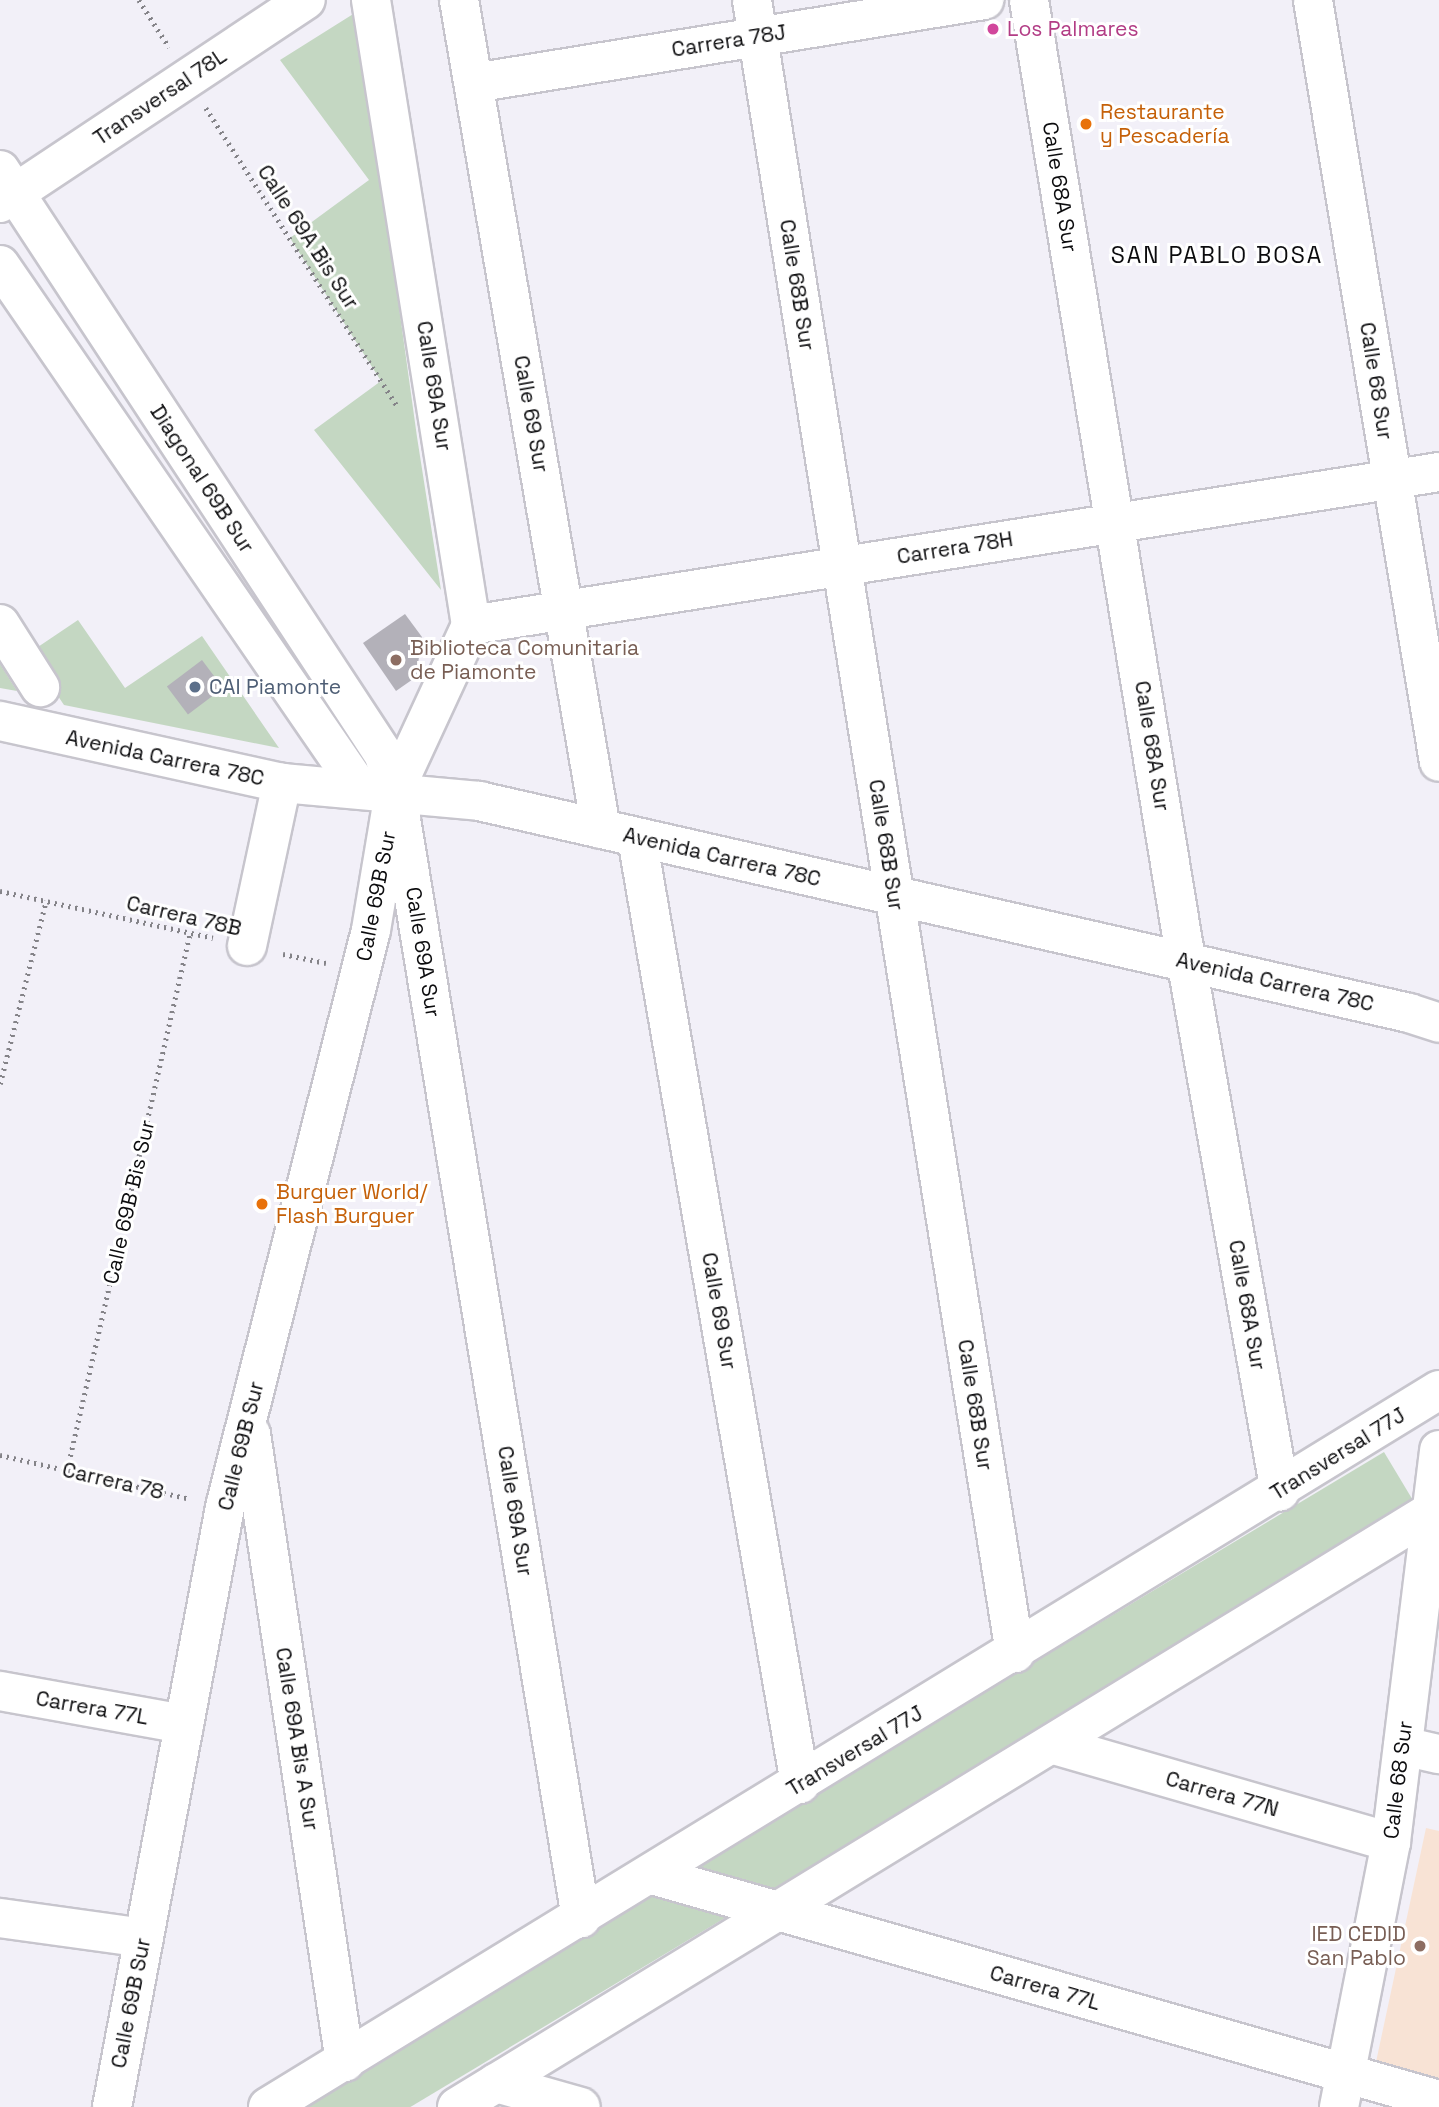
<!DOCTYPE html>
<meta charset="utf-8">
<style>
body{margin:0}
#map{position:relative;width:1439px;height:2107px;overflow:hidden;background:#f2f0f8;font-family:"Space Grotesk",sans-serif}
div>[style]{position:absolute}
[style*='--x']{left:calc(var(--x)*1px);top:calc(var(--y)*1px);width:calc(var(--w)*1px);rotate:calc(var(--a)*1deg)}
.education>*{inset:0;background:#f8e3d5}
.green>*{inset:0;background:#c4d7c2;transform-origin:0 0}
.building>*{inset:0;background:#b3b1b9;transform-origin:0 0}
.path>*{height:4.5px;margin-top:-2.25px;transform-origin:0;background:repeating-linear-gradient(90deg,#848388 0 2px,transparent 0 7px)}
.roads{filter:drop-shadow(2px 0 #c7c5cd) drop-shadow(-2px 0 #c7c5cd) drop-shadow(0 2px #c7c5cd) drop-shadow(0 -2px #c7c5cd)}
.minor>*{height:38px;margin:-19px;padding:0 19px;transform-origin:19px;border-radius:19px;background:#fff}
.major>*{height:38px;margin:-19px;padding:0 19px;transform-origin:19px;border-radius:19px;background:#fff}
.dots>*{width:19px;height:19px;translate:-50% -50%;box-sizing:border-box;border:4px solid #fff;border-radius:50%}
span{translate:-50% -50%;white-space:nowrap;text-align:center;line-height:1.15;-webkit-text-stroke:6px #fff;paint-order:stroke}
.hotel-label{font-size:21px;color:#b23c85}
.left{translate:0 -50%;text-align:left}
.street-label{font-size:21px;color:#0c0c0e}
.food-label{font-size:21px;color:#c56008}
.education-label{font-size:21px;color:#785e54}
.right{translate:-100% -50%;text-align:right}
.service-label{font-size:21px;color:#4e5e75}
.neighbourhood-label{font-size:23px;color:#0c0c0e;letter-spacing:2px}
</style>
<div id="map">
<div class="education">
<i style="clip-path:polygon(1426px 1828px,1439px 1831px,1439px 2079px,1376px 2062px)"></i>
</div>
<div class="green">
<i style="clip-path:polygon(358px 11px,417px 437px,441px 590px,314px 430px,381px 381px,290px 238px,369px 180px,280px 60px)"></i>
<i style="clip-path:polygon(78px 620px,125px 688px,202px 636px,279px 748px,64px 705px,29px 653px)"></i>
<i style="clip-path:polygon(0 664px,17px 691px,0 688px)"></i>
<i style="left:1384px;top:1452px;width:60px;height:1260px;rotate:59deg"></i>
</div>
<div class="building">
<i style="clip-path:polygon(405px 614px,422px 637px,416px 677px,396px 691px,363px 643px)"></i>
<i style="left:202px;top:660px;width:35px;height:44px;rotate:53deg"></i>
</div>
<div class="path">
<i style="--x:139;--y:0;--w:56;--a:57.4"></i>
<i style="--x:206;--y:108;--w:355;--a:57.3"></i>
<i style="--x:0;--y:891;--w:218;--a:12.4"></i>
<i style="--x:283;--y:954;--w:44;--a:11.8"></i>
<i style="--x:0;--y:1084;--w:189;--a:-75.9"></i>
<i style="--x:0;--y:1455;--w:195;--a:13"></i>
<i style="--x:67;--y:1470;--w:551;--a:-77.1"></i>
</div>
<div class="roads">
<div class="minor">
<i style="--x:459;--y:0;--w:841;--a:80.28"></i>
<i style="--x:752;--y:0;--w:1674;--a:80.96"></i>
<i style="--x:1029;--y:0;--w:955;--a:80.72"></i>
<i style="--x:1183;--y:942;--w:558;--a:80"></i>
<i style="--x:1313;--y:0;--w:772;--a:80.61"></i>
<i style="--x:474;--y:83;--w:517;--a:-9.24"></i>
<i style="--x:0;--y:170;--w:700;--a:56.72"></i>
<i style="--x:384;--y:755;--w:66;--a:75.1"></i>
<i style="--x:401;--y:819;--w:1114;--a:80.7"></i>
<i style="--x:0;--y:203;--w:367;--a:-33.6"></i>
<i style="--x:0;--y:265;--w:636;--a:55.51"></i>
<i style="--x:0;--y:624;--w:75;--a:57.6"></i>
<i style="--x:471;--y:625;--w:980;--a:-8.98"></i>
<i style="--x:637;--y:838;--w:960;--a:80.22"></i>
<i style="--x:247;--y:946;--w:167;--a:-77.9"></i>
<i style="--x:251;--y:1434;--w:635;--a:81.49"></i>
<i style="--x:0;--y:1691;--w:187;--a:10.2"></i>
<i style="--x:1054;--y:1745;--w:351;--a:16.1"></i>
<i style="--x:1403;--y:1746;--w:37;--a:13"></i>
<i style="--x:652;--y:1875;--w:819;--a:15.96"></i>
<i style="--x:0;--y:1918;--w:145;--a:7.9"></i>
<i style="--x:496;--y:2083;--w:88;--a:15.8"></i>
<i style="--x:112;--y:2107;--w:611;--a:-79.33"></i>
<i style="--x:225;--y:1507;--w:595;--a:-75.8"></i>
<i style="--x:371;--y:930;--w:140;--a:-80.5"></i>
<i style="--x:394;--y:792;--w:184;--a:-65.2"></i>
<i style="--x:471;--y:625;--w:633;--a:-99.09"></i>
<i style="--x:268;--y:2107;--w:1373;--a:-31.48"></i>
<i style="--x:457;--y:2107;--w:1143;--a:-31.44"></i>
<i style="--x:1339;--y:2107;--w:270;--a:-78.9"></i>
<i style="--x:1391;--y:1842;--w:395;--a:-83"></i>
</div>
<div class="major">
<i style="--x:0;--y:721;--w:289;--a:12.4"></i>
<i style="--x:282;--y:783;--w:198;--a:5.2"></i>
<i style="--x:479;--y:801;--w:954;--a:12.84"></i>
<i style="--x:1409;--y:1013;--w:32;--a:18"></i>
</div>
</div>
<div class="dots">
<i style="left:993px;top:29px;background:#d1479c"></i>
<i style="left:1086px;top:124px;background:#e8710a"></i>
<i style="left:396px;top:660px;background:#8d6e63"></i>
<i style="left:195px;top:687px;background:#5c6f8a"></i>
<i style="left:262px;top:1204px;background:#e8710a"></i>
<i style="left:1420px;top:1946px;background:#8d6e63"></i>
</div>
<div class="hotel-label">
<span class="left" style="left:1007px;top:29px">Los Palmares</span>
</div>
<div class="street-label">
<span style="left:729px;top:41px;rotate:-9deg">Carrera 78J</span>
<span style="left:160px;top:97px;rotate:-34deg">Transversal 78L</span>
<span style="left:1060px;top:187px;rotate:81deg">Calle 68A Sur</span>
<span style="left:308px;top:237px;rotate:57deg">Calle 69A Bis Sur</span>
<span style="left:797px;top:285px;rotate:81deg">Calle 68B Sur</span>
<span style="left:1376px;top:381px;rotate:81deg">Calle 68 Sur</span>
<span style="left:434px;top:386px;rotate:81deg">Calle 69A Sur</span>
<span style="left:531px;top:414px;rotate:80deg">Calle 69 Sur</span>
<span style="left:202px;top:479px;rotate:57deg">Diagonal 69B Sur</span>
<span style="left:955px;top:548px;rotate:-9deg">Carrera 78H</span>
<span style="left:1152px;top:746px;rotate:81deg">Calle 68A Sur</span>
<span style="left:165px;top:758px;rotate:12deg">Avenida Carrera 78C</span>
<span style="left:886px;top:845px;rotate:81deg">Calle 68B Sur</span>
<span style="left:722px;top:857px;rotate:13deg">Avenida Carrera 78C</span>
<span style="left:376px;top:896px;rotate:-79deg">Calle 69B Sur</span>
<span style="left:184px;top:916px;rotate:13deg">Carrera 78B</span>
<span style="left:423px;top:952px;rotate:81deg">Calle 69A Sur</span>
<span style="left:1275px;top:982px;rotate:13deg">Avenida Carrera 78C</span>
<span style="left:129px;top:1202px;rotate:-77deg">Calle 69B Bis Sur</span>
<span style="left:1247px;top:1305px;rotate:80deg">Calle 68A Sur</span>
<span style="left:719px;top:1311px;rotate:80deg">Calle 69 Sur</span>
<span style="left:975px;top:1405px;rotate:81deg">Calle 68B Sur</span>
<span style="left:241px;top:1446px;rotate:-76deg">Calle 69B Sur</span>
<span style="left:1338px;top:1454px;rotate:-32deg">Transversal 77J</span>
<span style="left:113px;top:1481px;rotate:13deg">Carrera 78</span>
<span style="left:515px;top:1511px;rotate:81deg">Calle 69A Sur</span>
<span style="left:92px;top:1708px;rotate:10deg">Carrera 77L</span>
<span style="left:297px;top:1739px;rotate:81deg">Calle 69A Bis A Sur</span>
<span style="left:855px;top:1751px;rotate:-31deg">Transversal 77J</span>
<span style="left:1398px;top:1780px;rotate:-83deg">Calle 68 Sur</span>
<span style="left:1222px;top:1794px;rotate:16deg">Carrera 77N</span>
<span style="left:1045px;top:1988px;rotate:16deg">Carrera 77L</span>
<span style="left:131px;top:2003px;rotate:-79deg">Calle 69B Sur</span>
</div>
<div class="food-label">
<span class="left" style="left:1100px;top:124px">Restaurante<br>y Pescadería</span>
<span class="left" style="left:276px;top:1204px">Burguer World/<br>Flash Burguer</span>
</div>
<div class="education-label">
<span class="left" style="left:410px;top:660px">Biblioteca Comunitaria<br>de Piamonte</span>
<span class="right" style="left:1406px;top:1946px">IED CEDID<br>San Pablo</span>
</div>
<div class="service-label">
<span class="left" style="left:209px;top:687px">CAI Piamonte</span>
</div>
<div class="neighbourhood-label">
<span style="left:1217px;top:255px">SAN PABLO BOSA</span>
</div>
</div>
